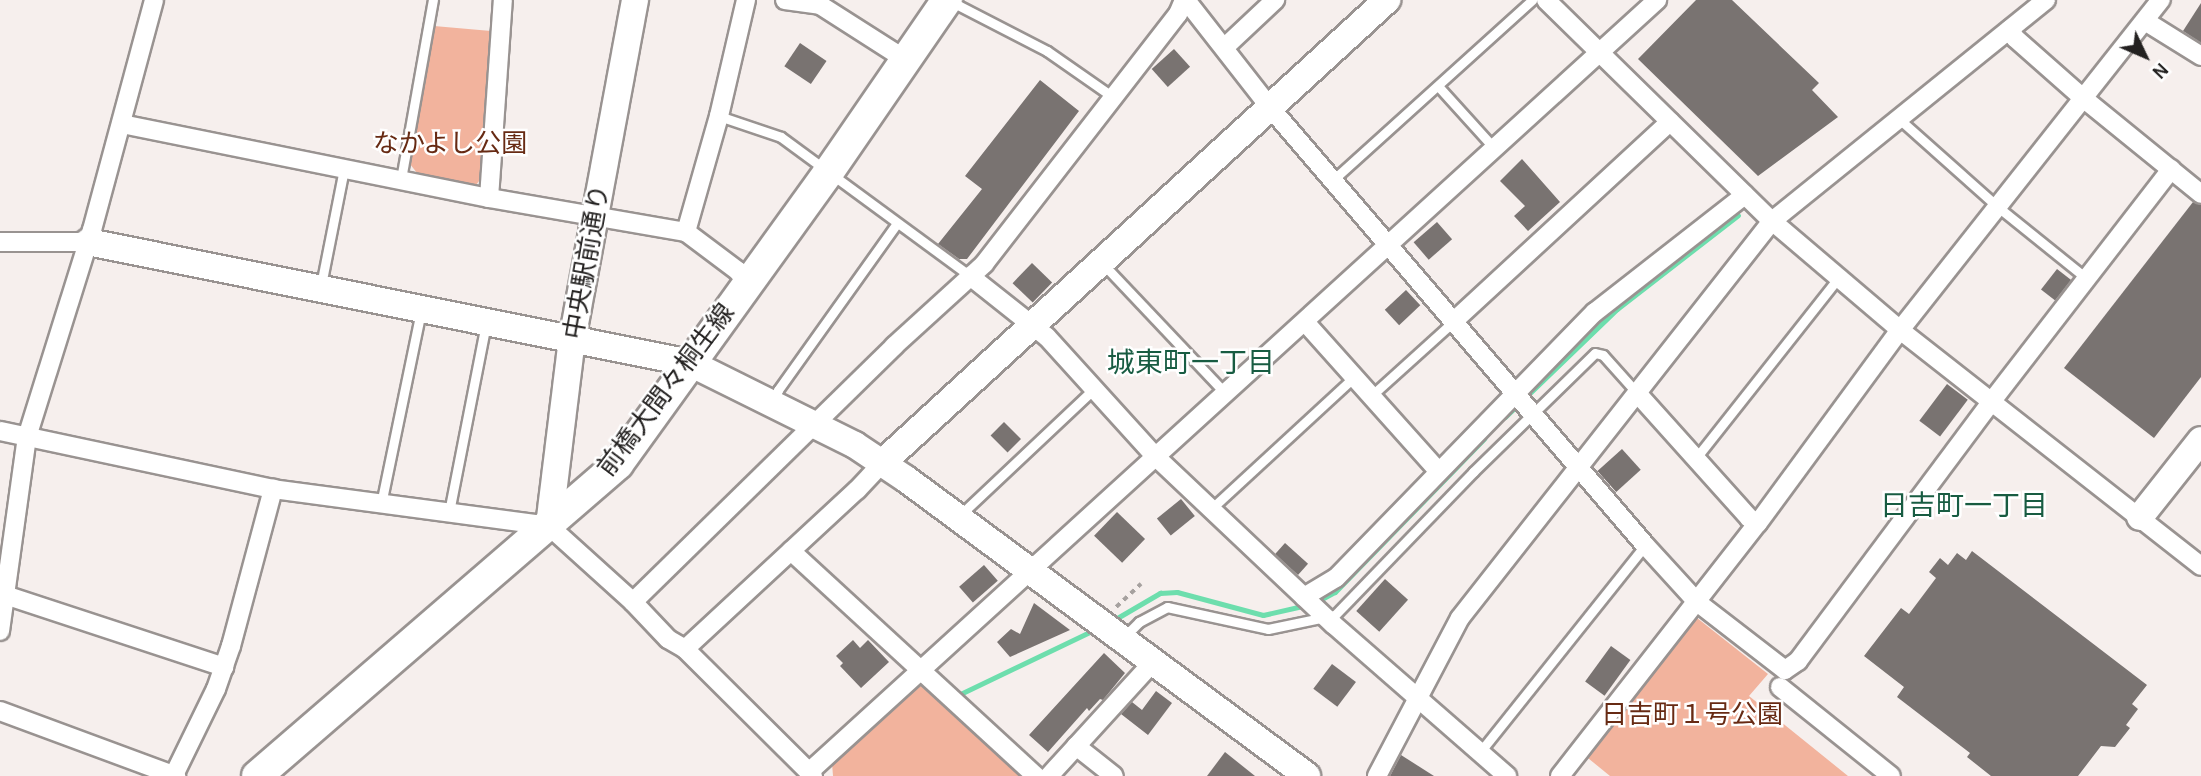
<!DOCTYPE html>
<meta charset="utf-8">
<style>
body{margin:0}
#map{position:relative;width:2201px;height:776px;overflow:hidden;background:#f6efed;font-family:Karla,"Noto Sans JP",sans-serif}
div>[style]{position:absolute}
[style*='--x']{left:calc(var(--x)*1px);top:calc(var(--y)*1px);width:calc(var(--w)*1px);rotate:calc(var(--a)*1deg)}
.green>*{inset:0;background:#f2b39d}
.stream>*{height:5px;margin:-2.5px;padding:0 2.5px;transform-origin:2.5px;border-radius:2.5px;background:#6ddead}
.building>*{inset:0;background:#797371;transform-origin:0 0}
.path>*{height:3.5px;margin-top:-1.75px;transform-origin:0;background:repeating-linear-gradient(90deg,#a6a19f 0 5px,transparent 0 10px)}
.roads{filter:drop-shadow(2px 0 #999391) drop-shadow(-2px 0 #999391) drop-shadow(0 2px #999391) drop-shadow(0 -2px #999391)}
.lane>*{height:9px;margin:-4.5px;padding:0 4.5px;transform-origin:4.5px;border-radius:4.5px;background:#fff}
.street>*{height:18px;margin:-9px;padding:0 9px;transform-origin:9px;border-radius:9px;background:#fff}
.secondary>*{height:26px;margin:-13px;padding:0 13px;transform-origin:13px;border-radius:13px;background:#fff}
.primary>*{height:30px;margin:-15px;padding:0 15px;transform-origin:15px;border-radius:15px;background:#fff}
span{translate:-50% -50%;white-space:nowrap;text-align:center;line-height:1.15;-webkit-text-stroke:5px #fff;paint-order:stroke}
.park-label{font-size:26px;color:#672a13}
.street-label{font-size:26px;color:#232120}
.neighbourhood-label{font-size:28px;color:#185c42}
.north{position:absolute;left:2110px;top:21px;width:70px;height:70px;-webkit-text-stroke:5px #fff;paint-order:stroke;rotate:134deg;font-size:19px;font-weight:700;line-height:28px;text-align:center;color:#232120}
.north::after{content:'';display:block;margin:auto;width:24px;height:32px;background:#232120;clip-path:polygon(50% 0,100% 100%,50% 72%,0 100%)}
</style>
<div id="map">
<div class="green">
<i style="clip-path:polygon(434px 26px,491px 31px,483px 176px,476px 185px,417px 173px,410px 164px)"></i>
<i style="clip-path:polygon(1692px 614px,1768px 674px,1749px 696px,1848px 776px,1610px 776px,1583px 754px)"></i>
<i style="clip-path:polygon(917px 685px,924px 686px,1024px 776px,833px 776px,832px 763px)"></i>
</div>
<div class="stream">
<i style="--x:1505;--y:417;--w:156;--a:-44"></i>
<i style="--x:1617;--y:309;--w:153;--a:-37.8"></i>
<i style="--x:1316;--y:602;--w:21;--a:-28"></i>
<i style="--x:1335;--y:592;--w:214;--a:-45.8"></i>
<i style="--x:1112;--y:621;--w:56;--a:-30.3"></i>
<i style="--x:1160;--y:593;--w:17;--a:-3"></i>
<i style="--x:1177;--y:592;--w:89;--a:15"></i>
<i style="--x:1263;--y:615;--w:45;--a:-12.8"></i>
<i style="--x:954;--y:697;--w:155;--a:-25.6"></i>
</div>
<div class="building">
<i style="clip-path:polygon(1696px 0,1732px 0,1819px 83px,1812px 90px,1838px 117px,1758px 176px,1638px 59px)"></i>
<i style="clip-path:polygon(2201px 3px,2201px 43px,2183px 31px)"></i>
<i style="left:800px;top:43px;width:32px;height:28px;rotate:34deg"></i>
<i style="left:1174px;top:49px;width:24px;height:30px;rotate:48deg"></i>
<i style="clip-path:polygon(1040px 80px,1079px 111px,967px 259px,959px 259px,938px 244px,982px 189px,965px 176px)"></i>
<i style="clip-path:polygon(1522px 159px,1560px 202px,1528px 231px,1514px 216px,1525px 206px,1500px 181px)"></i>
<i style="clip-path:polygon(2193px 202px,2201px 205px,2201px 377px,2154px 438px,2064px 368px)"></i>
<i style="left:1437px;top:222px;width:23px;height:31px;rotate:49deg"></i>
<i style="left:1032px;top:263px;width:28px;height:28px;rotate:44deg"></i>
<i style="left:2057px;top:269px;width:18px;height:26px;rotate:38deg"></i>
<i style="left:1406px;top:290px;width:21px;height:29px;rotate:47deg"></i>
<i style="left:1947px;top:384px;width:26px;height:46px;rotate:37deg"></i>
<i style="left:1004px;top:422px;width:24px;height:19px;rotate:45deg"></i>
<i style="left:1622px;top:449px;width:28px;height:33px;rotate:48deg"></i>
<i style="left:1181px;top:499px;width:22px;height:31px;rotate:51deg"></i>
<i style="left:1117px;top:512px;width:39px;height:33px;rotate:44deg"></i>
<i style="left:1285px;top:543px;width:31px;height:15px;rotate:42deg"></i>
<i style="clip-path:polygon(1972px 551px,2147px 685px,2132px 704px,2138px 709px,2126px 725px,2130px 728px,2115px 747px,2101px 746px,2078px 776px,1991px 776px,1967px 757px,1970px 753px,1897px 697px,1904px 687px,1864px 656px,1901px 608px,1909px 614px,1936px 578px,1929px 572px,1940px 558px,1948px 565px,1957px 553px,1966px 560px)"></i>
<i style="left:984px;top:565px;width:21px;height:33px;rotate:49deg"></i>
<i style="left:1385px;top:579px;width:31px;height:43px;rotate:42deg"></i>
<i style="clip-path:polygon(1034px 603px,1070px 630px,1010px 657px,997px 642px,1011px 629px,1020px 634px)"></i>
<i style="clip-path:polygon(853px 640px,860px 648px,868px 640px,889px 662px,861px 688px,840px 666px,843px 663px,836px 656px)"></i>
<i style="left:1611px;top:646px;width:24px;height:44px;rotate:36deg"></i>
<i style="clip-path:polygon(1104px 653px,1125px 673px,1103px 700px,1100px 699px,1089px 711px,1087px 708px,1048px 752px,1029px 735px)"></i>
<i style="left:1332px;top:664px;width:30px;height:31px;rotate:37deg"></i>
<i style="clip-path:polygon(1156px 691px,1172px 703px,1148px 735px,1121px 714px,1132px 702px,1142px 710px)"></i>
<i style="clip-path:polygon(1225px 752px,1255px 776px,1207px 776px)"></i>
<i style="clip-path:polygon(1401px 755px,1434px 776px,1390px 776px)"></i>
</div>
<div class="path">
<i style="--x:1116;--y:607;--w:34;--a:-43"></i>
</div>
<div class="roads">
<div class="lane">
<i style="--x:952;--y:2;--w:107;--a:27.3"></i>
<i style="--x:1047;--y:51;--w:80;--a:34.9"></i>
<i style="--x:1438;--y:86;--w:85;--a:47.9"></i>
<i style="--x:719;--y:116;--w:65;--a:18.7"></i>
<i style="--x:781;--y:137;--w:235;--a:36.3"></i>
<i style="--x:1898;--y:118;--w:134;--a:41.7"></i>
<i style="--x:1998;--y:207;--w:113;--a:38.9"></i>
<i style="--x:401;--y:179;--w:182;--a:-79.9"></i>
<i style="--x:1334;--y:179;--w:267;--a:-42.1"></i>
<i style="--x:1104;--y:265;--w:176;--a:46.6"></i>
<i style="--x:321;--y:285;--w:118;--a:-78.8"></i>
<i style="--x:1371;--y:396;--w:112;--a:-42.1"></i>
<i style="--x:773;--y:402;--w:13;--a:-67"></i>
<i style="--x:778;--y:390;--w:205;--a:-54.5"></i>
<i style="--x:1696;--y:458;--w:231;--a:-51.7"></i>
<i style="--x:381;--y:504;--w:198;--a:-78.3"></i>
<i style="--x:1211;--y:509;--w:195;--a:-42.7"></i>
<i style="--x:449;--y:512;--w:192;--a:-78.9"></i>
<i style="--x:959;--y:516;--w:185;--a:-43.3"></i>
<i style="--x:1123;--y:638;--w:23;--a:-45"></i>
<i style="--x:1139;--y:622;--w:32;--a:-28"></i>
<i style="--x:1167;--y:607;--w:103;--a:12.3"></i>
<i style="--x:1268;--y:629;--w:68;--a:-11.8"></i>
<i style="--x:1335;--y:615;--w:199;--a:-46"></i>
<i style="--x:1473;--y:472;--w:170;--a:-44.3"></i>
<i style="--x:1595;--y:353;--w:8;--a:14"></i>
<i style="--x:1603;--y:355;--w:51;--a:48.2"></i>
<i style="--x:1480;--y:752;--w:265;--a:-51.4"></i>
</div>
<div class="street">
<i style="--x:746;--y:0;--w:119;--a:103.1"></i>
<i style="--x:719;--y:116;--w:121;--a:105.9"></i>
<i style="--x:686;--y:232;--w:65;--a:36.9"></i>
<i style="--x:738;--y:271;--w:15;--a:53"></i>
<i style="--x:785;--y:0;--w:35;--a:8"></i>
<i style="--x:820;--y:5;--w:102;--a:32.6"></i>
<i style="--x:1186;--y:0;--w:133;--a:52"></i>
<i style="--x:1268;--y:105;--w:579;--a:49.41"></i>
<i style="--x:1645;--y:545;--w:77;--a:47.6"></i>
<i style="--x:1697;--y:602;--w:111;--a:37.7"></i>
<i style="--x:1785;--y:670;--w:16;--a:-35"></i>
<i style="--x:1798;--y:661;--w:324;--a:-53.3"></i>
<i style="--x:1992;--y:401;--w:293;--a:-52.3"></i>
<i style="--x:1546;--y:0;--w:316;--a:44.4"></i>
<i style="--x:1772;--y:221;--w:168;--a:40.4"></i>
<i style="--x:1900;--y:330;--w:382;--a:38.1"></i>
<i style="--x:2145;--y:21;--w:66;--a:32"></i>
<i style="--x:2010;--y:29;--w:10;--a:61"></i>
<i style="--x:2015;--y:38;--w:91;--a:41.4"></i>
<i style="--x:2083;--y:98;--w:152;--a:39.1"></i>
<i style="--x:1225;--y:47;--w:69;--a:-43.2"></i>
<i style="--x:122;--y:124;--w:374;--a:11.4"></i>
<i style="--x:489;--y:198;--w:200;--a:9.8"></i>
<i style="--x:489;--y:198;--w:198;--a:-86"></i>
<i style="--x:0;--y:242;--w:88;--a:0"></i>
<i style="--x:970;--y:276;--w:98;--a:38.4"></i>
<i style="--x:1047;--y:337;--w:161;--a:47.8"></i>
<i style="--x:1155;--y:456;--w:246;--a:43.4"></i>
<i style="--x:1334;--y:625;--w:230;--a:41.1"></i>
<i style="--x:1454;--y:321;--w:294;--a:-42.7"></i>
<i style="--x:1305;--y:322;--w:200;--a:48.2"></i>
<i style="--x:1637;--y:393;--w:168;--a:48.1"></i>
<i style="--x:1749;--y:518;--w:10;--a:29"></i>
<i style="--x:0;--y:431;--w:279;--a:12"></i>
<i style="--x:273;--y:489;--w:278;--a:7.6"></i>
<i style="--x:549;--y:526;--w:113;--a:42.1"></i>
<i style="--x:633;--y:602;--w:51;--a:46.6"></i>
<i style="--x:668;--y:639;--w:20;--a:30"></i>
<i style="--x:791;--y:551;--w:333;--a:42.6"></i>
<i style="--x:5;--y:595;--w:231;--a:18.2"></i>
<i style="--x:1304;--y:597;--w:37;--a:-31"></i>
<i style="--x:1336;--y:578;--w:371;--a:-45.8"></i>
<i style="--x:1595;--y:312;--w:190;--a:-38"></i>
<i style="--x:633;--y:602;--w:366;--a:-44.4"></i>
<i style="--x:894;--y:346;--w:122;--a:-42.3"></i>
<i style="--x:984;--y:264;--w:316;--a:-52.2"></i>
<i style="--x:1178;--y:14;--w:15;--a:-67"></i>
<i style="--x:0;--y:631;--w:196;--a:-82.1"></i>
<i style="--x:27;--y:437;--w:217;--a:-72.6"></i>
<i style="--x:92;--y:230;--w:238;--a:-74.9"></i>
<i style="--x:1780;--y:687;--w:142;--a:38.7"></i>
<i style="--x:0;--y:711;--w:188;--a:20.3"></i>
<i style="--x:1076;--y:746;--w:48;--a:38.3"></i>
<i style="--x:809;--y:772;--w:1147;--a:-42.31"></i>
<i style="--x:174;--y:775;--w:96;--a:-64"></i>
<i style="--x:216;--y:689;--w:46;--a:-70.8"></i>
<i style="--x:231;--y:646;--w:163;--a:-75"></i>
<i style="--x:813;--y:776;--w:180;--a:-135.2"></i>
<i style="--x:685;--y:649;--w:234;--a:-42.8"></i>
<i style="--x:857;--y:490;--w:35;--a:-47"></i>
<i style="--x:1049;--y:776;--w:156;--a:-47.6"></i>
<i style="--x:1377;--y:776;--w:178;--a:-62.3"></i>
<i style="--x:1460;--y:618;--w:505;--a:-51.84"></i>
<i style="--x:1772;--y:221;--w:352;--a:-38.9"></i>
<i style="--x:1560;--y:776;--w:321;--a:-52"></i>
<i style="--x:1758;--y:523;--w:240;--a:-53.7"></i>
<i style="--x:1900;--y:330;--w:421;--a:-51.7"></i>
</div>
<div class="secondary">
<i style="--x:88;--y:242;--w:614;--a:11.36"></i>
<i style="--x:690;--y:363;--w:184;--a:26.4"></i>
<i style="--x:855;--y:445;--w:61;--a:33.7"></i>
<i style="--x:906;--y:479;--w:499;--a:36.5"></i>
<i style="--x:881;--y:464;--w:687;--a:-42.52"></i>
<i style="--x:2140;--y:517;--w:98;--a:-51.6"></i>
<i style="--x:549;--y:526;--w:187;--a:-83"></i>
<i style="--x:572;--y:340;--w:346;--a:-79.5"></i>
</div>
<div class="primary">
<i style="--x:257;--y:776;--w:477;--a:-40.8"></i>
<i style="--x:618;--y:464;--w:359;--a:-54.2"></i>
<i style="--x:828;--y:173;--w:210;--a:-55.5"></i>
</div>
</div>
<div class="park-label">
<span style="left:450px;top:144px">なかよし公園</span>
<span style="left:1692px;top:715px">日吉町１号公園</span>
</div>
<div class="street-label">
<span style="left:587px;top:262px;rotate:-80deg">中央駅前通り</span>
<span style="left:666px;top:390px;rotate:-53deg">前橋大間々桐生線</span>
</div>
<div class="neighbourhood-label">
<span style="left:1191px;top:363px">城東町一丁目</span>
<span style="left:1964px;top:506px">日吉町一丁目</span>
</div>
<div class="north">N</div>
</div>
